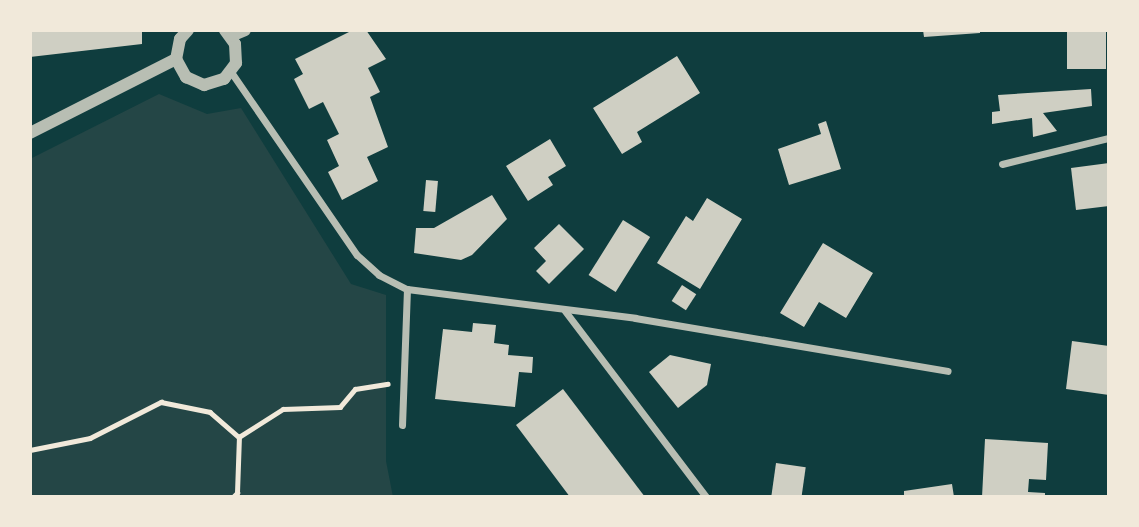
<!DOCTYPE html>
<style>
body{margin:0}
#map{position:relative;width:1139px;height:527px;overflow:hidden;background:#0f3d3e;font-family:Barlow,sans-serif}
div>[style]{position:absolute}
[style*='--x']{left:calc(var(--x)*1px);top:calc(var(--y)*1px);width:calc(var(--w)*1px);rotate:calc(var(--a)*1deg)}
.green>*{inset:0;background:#244646}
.building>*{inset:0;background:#cfcfc3;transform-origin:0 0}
.path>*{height:4.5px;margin:-2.25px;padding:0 2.25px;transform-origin:2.25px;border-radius:2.25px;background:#f1e9da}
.minor>*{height:7px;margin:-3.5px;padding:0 3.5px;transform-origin:3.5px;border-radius:3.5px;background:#b8beb3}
.tertiary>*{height:12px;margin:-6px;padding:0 6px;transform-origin:6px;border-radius:6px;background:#b8beb3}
span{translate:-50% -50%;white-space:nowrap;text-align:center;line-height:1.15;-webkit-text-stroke:6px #f1e9da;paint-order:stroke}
.frame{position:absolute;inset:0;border:32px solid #f1e9da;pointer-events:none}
</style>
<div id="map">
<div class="green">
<i style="clip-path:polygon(159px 94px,207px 114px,241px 108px,351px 284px,386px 295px,386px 461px,393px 497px,30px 497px,30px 159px)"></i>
</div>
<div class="building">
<i style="clip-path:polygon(30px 30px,142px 30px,142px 44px,30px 57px)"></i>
<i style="clip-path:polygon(353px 30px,366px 30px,386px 59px,368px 68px,380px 92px,370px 97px,388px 147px,367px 157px,378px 181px,342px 200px,328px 172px,339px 166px,327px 140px,339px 134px,323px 102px,309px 109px,294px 79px,303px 74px,295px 59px)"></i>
<i style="clip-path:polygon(923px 30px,980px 30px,980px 33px,924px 37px)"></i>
<i style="left:1067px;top:30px;width:39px;height:39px"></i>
<i style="clip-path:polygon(677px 56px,700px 93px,637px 132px,642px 142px,622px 154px,593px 108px)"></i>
<i style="clip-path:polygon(1091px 89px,1092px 106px,1043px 113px,1057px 131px,1033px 137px,1032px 118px,992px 124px,992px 112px,1000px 111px,998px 95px)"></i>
<i style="clip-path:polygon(826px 121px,841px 169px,789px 185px,778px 149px,821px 134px,818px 124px)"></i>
<i style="clip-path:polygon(550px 139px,566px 166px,548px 177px,553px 185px,528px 201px,506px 166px)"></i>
<i style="clip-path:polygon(1109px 163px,1109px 206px,1076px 210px,1071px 168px)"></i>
<i style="left:426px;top:180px;width:12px;height:31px;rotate:5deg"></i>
<i style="clip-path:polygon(492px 195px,507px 219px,472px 255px,461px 260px,414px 253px,416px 228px,434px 228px)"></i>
<i style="clip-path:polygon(707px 198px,742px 219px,700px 289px,657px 263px,686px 216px,693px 221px)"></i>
<i style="left:623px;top:220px;width:32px;height:65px;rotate:32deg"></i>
<i style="clip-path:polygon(559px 224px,584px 249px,549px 284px,536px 271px,546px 261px,534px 248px)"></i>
<i style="clip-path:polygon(823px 243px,873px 273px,846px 318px,819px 302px,804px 327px,780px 313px)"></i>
<i style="left:682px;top:285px;width:17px;height:19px;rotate:33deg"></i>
<i style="clip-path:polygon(473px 323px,496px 325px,494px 343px,509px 345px,508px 355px,533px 357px,532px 373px,519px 372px,515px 407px,435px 399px,443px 329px,472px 332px)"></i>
<i style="clip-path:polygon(1072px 341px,1109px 346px,1109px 395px,1066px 389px)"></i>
<i style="clip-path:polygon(670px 355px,711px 364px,707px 385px,678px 408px,649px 372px)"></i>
<i style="clip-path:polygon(563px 389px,645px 497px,570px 497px,516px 425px)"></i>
<i style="clip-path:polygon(985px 439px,1048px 443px,1046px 480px,1029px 479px,1028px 492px,1045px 493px,1045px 497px,982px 497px)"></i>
<i style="left:776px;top:463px;width:30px;height:34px;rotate:8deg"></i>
<i style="clip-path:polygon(952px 484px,954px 497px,904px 497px,904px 491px)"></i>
</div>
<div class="path">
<i style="--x:30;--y:450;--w:61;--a:-11.3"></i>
<i style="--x:90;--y:438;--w:80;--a:-26.9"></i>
<i style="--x:161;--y:402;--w:50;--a:11.5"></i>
<i style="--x:210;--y:412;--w:38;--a:41"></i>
<i style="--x:239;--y:437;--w:52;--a:-32.5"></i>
<i style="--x:283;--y:409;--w:57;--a:-2"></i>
<i style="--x:340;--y:407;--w:23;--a:-50"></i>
<i style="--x:355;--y:389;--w:33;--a:-9"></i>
<i style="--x:233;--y:497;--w:6;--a:-45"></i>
<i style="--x:237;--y:493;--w:56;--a:-88"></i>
</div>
<div class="minor">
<i style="--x:231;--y:72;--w:222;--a:55.5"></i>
<i style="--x:357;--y:255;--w:30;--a:42"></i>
<i style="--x:379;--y:275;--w:31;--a:27"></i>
<i style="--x:407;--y:289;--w:230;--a:7.2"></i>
<i style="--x:635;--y:318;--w:317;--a:9.6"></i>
<i style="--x:1002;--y:164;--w:110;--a:-13.7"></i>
<i style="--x:565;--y:311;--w:233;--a:52.8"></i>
<i style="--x:402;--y:425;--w:136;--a:-87.9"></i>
</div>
<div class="tertiary">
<i style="--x:188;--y:30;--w:12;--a:132"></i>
<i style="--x:180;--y:39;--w:20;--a:101"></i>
<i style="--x:176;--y:59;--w:21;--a:61"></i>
<i style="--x:186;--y:77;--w:20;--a:24"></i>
<i style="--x:204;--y:85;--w:21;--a:-17"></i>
<i style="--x:224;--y:79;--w:20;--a:-53"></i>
<i style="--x:236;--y:63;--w:19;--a:-93"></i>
<i style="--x:235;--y:44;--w:17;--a:-126"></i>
<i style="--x:231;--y:36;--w:15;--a:-23"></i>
<i style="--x:30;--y:133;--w:164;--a:-26.9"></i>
</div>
<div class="frame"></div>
</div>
